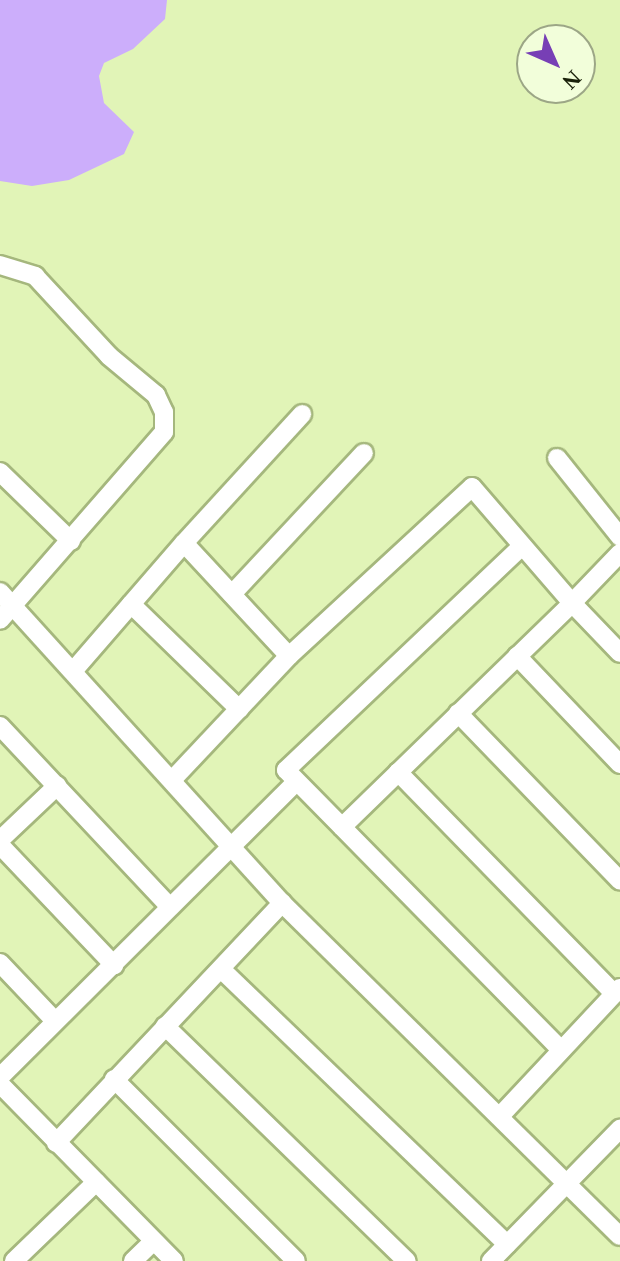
<!DOCTYPE html>
<style>
body{margin:0}
#map{position:relative;width:620px;height:1261px;overflow:hidden;background:#e1f4b7;font-family:Georgia,serif}
div>[style]{position:absolute}
[style*='--x']{left:calc(var(--x)*1px);top:calc(var(--y)*1px);width:calc(var(--w)*1px);rotate:calc(var(--a)*1deg)}
.water>*{inset:0;background:#ccaefb}
.roads{filter:drop-shadow(2px 0 #a5b77d) drop-shadow(-2px 0 #a5b77d) drop-shadow(0 2px #a5b77d) drop-shadow(0 -2px #a5b77d)}
.minor>*{height:18px;margin:-9px;padding:0 9px;transform-origin:9px;border-radius:9px;background:#fff}
span{translate:-50% -50%;white-space:nowrap;text-align:center;line-height:1.15;-webkit-text-stroke:8px #f2feda;paint-order:stroke}
.north{position:absolute;left:516px;top:24px;width:80px;height:80px;box-sizing:border-box;background:#f2feda;border:2px solid #9ca686;border-radius:50%;rotate:135deg;font-size:22px;font-weight:700;line-height:32px;text-align:center;color:#1a2109}
.north::after{content:'';display:block;margin:auto;width:28px;height:36px;background:#773fb5;clip-path:polygon(50% 0,100% 100%,50% 72%,0 100%)}
</style>
<div id="map">
<div class="water">
<i style="clip-path:polygon(0 0,167px 0,165px 19px,133px 49px,104px 63px,99px 76px,104px 103px,134px 132px,124px 154px,69px 180px,32px 186px,0 181px)"></i>
</div>
<div class="roads">
<div class="minor">
<i style="--x:0;--y:265;--w:37;--a:17"></i>
<i style="--x:35;--y:276;--w:109;--a:47.2"></i>
<i style="--x:109;--y:356;--w:61;--a:39.7"></i>
<i style="--x:156;--y:395;--w:19;--a:65"></i>
<i style="--x:164;--y:412;--w:20;--a:90"></i>
<i style="--x:164;--y:432;--w:249;--a:131.1"></i>
<i style="--x:557;--y:458;--w:101;--a:51.4"></i>
<i style="--x:0;--y:472;--w:99;--a:44.2"></i>
<i style="--x:184;--y:543;--w:175;--a:-47.5"></i>
<i style="--x:521;--y:547;--w:324;--a:136.5"></i>
<i style="--x:286;--y:770;--w:392;--a:45.5"></i>
<i style="--x:0;--y:592;--w:420;--a:47.8"></i>
<i style="--x:282;--y:903;--w:474;--a:44.6"></i>
<i style="--x:232;--y:594;--w:193;--a:-46.9"></i>
<i style="--x:131;--y:604;--w:151;--a:44.2"></i>
<i style="--x:517;--y:656;--w:149;--a:46.4"></i>
<i style="--x:74;--y:670;--w:168;--a:-49.1"></i>
<i style="--x:184;--y:543;--w:154;--a:47.1"></i>
<i style="--x:458;--y:713;--w:233;--a:46"></i>
<i style="--x:0;--y:726;--w:245;--a:46.8"></i>
<i style="--x:398;--y:772;--w:310;--a:45.7"></i>
<i style="--x:172;--y:780;--w:170;--a:-46.7"></i>
<i style="--x:289;--y:656;--w:249;--a:-42.7"></i>
<i style="--x:472;--y:487;--w:153;--a:49.2"></i>
<i style="--x:572;--y:603;--w:69;--a:-46.2"></i>
<i style="--x:342;--y:827;--w:321;--a:-44.2"></i>
<i style="--x:572;--y:603;--w:69;--a:46.2"></i>
<i style="--x:0;--y:840;--w:79;--a:-43.5"></i>
<i style="--x:0;--y:845;--w:166;--a:46.5"></i>
<i style="--x:0;--y:963;--w:80;--a:46.5"></i>
<i style="--x:221;--y:969;--w:397;--a:43.9"></i>
<i style="--x:165;--y:1026;--w:337;--a:44.2"></i>
<i style="--x:0;--y:1077;--w:418;--a:-44.9"></i>
<i style="--x:114;--y:1079;--w:257;--a:45"></i>
<i style="--x:0;--y:1084;--w:248;--a:45.5"></i>
<i style="--x:501;--y:1115;--w:174;--a:-46.9"></i>
<i style="--x:56;--y:1143;--w:330;--a:-46.7"></i>
<i style="--x:14;--y:1261;--w:114;--a:-43.9"></i>
<i style="--x:133;--y:1261;--w:28;--a:-44"></i>
<i style="--x:491;--y:1261;--w:185;--a:-45.7"></i>
</div>
</div>
<div class="north">N</div>
</div>
